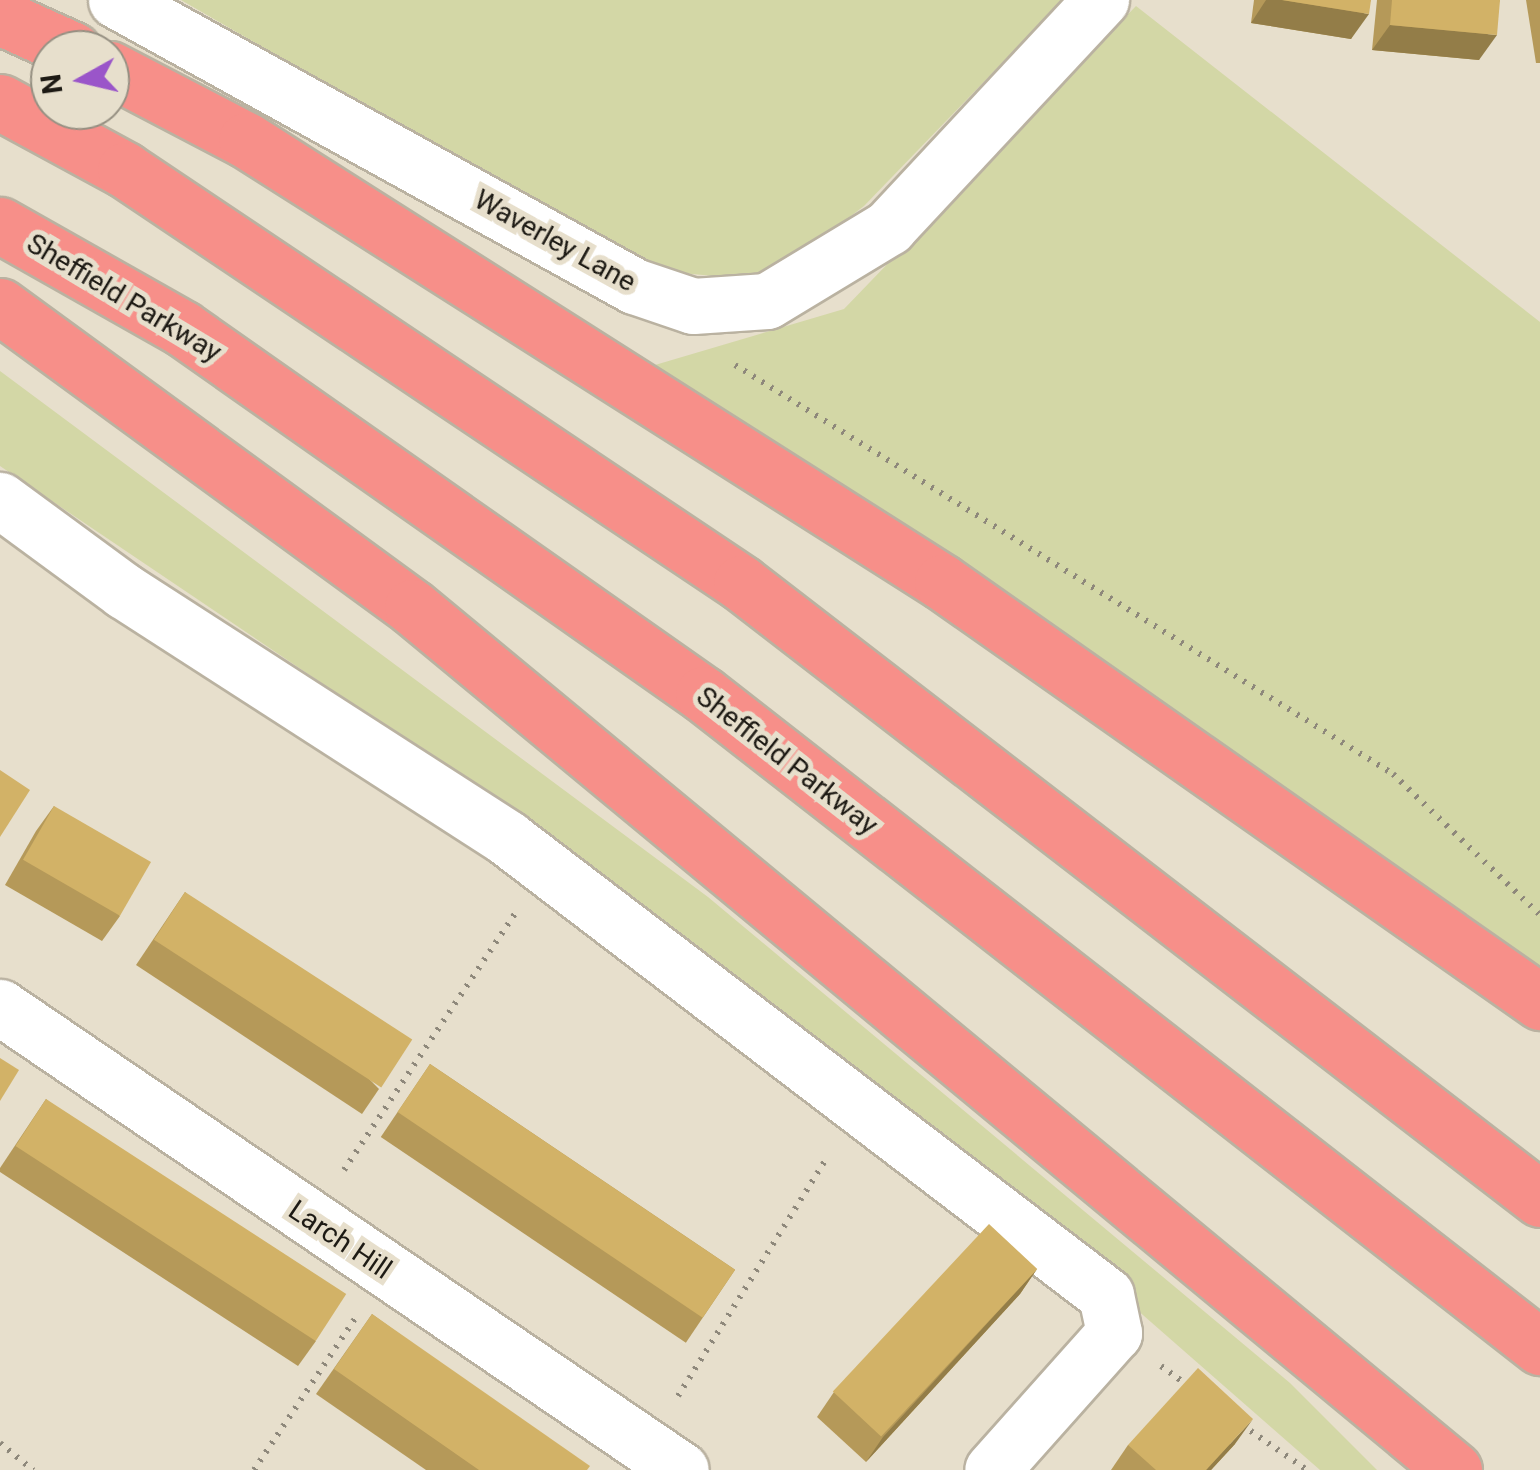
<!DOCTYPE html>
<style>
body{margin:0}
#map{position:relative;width:1540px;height:1470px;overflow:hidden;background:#e7dfcc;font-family:Roboto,sans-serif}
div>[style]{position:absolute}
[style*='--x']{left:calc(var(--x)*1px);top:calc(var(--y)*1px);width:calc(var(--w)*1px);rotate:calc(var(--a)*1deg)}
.green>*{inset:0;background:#d3d7a6}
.path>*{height:6px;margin-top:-3px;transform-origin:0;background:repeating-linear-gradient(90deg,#8e887b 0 2.5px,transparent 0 10.5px)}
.roads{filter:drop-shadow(2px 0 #bab2a1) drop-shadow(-2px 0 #bab2a1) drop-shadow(0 2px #bab2a1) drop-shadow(0 -2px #bab2a1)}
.minor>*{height:55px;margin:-27.5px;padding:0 27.5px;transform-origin:27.5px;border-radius:27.5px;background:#fff}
.highway>*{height:55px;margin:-27.5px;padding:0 27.5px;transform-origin:27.5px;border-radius:27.5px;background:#f78f89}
.wall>*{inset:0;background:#b59959;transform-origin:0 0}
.shaded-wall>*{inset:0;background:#937d48}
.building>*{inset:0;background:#d2b267;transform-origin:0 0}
span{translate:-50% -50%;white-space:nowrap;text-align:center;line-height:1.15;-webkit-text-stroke:10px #e7dfcc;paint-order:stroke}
.street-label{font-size:28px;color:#1d1a14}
.north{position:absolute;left:30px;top:30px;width:100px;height:100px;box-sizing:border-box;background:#e7dfcc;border:2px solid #969082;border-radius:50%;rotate:262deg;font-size:28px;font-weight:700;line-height:40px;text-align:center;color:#1d1a14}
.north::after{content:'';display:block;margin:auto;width:35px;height:45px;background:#9a55c9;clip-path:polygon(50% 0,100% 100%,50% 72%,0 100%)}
</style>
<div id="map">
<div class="green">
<i style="clip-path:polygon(181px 0,1063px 0,864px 206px,766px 281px,650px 270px)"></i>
<i style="clip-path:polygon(1136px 6px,1540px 322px,1540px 968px,655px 365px,844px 309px)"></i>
<i style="clip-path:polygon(0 371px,708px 897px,1290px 1383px,1377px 1470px,1320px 1470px,1039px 1224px,443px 765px,0 466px)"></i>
</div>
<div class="path">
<i style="--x:735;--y:365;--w:775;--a:31.86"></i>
<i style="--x:1393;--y:774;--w:204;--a:43.8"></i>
<i style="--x:344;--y:1170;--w:308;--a:-56.3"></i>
<i style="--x:1161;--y:1366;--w:37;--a:36"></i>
<i style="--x:678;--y:1396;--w:283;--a:-58"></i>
<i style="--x:1242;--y:1425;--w:79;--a:34.7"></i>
<i style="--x:0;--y:1443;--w:43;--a:39.3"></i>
<i style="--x:254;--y:1470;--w:184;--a:-56.3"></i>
</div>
<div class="roads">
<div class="minor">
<i style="--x:116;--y:0;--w:592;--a:28.9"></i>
<i style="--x:634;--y:286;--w:62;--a:18.7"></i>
<i style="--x:693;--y:306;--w:74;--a:-3.9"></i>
<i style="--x:767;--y:301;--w:143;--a:-31.2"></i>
<i style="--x:889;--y:227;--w:311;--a:-47"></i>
<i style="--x:0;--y:500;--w:154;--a:36.3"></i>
<i style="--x:124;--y:591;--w:456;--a:32.8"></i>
<i style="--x:507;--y:838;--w:753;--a:37.34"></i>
<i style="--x:1106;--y:1295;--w:39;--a:78"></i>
<i style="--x:1114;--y:1333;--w:183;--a:131.7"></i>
<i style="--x:0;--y:1007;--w:823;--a:34.21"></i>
</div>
<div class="highway">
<i style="--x:0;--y:17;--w:80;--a:24.3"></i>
<i style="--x:110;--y:69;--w:153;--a:27.6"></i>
<i style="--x:246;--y:140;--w:824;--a:32.42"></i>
<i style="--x:942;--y:582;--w:731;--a:35.08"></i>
<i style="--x:0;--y:102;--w:142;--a:28.5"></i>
<i style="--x:125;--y:170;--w:742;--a:33.84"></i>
<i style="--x:741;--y:583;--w:1009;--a:37.63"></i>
<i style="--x:0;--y:225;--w:209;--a:29.5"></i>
<i style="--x:182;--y:328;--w:637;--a:35.09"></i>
<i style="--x:703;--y:694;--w:1062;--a:37.96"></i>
<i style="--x:0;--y:306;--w:510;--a:36.15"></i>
<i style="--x:412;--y:607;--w:1353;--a:39.63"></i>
</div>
</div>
<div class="wall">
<i style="clip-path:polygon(1254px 0,1371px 0,1351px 39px,1251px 23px)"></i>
<i style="clip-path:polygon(1377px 0,1500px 0,1479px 60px,1372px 50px)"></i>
<i style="clip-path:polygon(1526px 0,1540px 0,1540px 63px,1536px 63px)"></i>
<i style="clip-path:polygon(54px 806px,120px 916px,102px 941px,5px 885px,36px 831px)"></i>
<i style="clip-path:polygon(185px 892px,379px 1089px,362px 1114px,136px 965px)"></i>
<i style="left:430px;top:1064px;width:368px;height:88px;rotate:34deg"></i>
<i style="clip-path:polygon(46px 1099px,316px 1341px,298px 1366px,0 1172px,0 1168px)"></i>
<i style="clip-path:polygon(1037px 1269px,1020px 1294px,866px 1462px,817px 1417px,834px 1392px)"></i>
<i style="clip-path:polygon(372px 1314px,587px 1470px,426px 1470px,316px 1394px)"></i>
<i style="clip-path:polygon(1235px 1444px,1211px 1470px,1111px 1470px,1128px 1445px)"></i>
</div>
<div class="shaded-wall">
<i style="clip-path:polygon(1266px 0,1282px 0,1369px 14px,1351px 39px,1251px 23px)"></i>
<i style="clip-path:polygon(1390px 25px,1497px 35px,1479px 60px,1372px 50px)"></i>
<i style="clip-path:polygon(1037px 1269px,1020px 1294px,866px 1462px,883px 1437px)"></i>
<i style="clip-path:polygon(1253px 1419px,1235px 1444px,1211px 1470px,1206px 1470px)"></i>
</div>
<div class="building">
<i style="clip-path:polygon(1282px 0,1371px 0,1369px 14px)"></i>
<i style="clip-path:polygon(1392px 0,1500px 0,1497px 35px,1390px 25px)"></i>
<i style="clip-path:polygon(0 770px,30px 790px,0 837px)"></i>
<i style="left:54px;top:806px;width:112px;height:62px;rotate:30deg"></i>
<i style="left:185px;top:892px;width:271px;height:57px;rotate:33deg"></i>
<i style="clip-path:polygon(0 1058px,19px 1070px,0 1101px)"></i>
<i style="left:430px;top:1064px;width:368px;height:58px;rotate:34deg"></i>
<i style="left:46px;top:1099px;width:358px;height:56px;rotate:33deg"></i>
<i style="left:989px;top:1224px;width:66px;height:229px;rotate:43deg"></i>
<i style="clip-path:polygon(372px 1314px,590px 1466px,587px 1470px,479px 1470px,334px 1369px)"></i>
<i style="clip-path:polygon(1198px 1368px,1253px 1419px,1206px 1470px,1156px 1470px,1128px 1445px)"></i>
</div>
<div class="street-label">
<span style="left:555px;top:241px;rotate:29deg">Waverley Lane</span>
<span style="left:124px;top:298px;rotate:31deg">Sheffield Parkway</span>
<span style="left:787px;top:761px;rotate:38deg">Sheffield Parkway</span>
<span style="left:340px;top:1240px;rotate:34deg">Larch Hill</span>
</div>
<div class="north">N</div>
</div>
